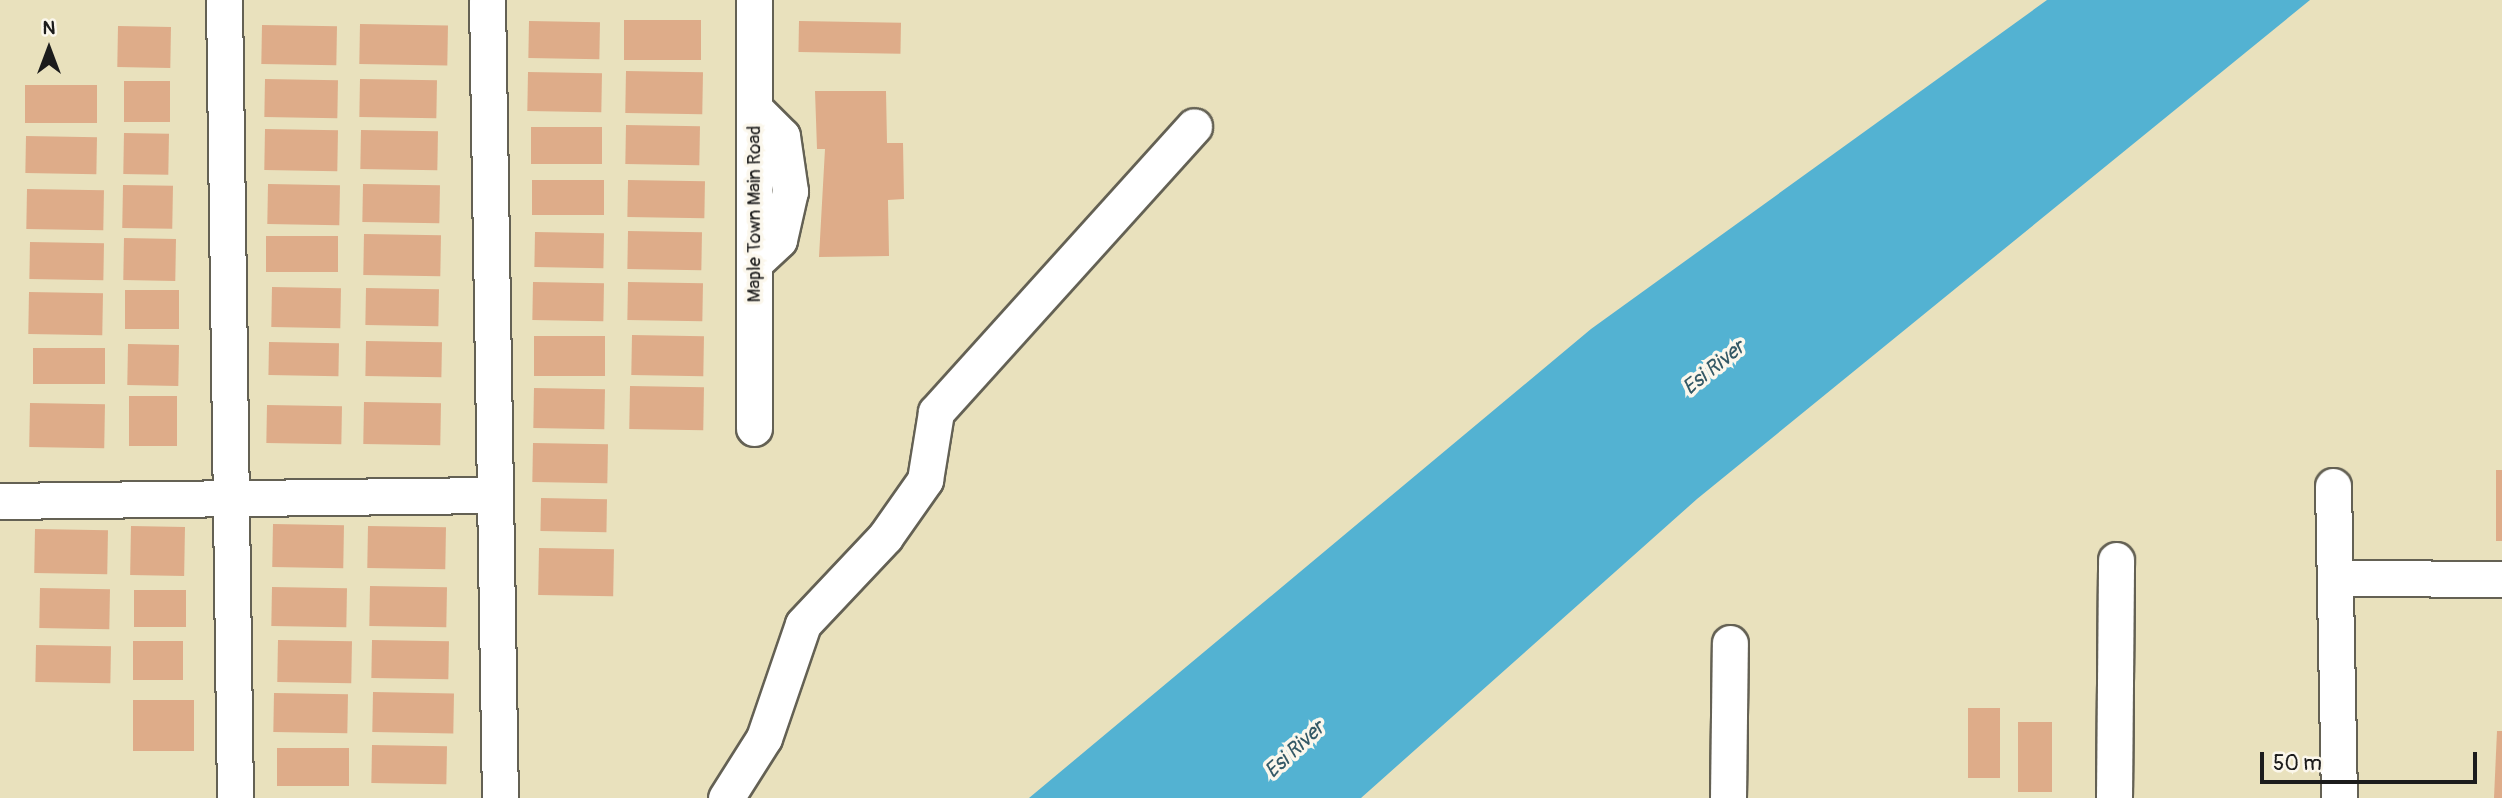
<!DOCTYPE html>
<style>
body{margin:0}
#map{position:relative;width:2502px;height:798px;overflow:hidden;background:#e9e1bd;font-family:Pangolin,sans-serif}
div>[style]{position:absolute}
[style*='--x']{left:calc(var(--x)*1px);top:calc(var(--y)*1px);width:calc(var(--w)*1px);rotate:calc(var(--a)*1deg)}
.water>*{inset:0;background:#53b2d2}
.building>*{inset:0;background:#deac89;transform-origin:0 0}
.roads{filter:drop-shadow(2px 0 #646154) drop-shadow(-2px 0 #646154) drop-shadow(0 2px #646154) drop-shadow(0 -2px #646154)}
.minor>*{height:35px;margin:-17.5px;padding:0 17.5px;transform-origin:17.5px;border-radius:17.5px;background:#fff}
span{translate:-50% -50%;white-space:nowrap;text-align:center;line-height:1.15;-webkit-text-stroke:7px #fbf7ec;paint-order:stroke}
.street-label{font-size:19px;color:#1c1c1c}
.water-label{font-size:21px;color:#325865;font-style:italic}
.north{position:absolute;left:14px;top:14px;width:70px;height:70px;-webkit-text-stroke:5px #fbf7ec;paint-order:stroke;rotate:0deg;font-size:19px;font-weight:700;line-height:28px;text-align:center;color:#1c1c1c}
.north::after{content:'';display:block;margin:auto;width:24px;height:32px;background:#1c1c1c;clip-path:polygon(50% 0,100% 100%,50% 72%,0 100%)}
.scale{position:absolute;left:2260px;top:752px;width:217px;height:32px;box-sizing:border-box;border:4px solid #1c1c1c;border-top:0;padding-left:9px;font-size:21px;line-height:24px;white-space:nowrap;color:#1c1c1c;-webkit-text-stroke:5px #fbf7ec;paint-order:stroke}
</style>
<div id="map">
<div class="water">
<i style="clip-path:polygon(2047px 0,2310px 0,1697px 499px,1361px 798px,1029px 798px,1591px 329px)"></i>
</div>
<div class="building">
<i style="left:624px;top:20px;width:77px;height:40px"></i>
<i style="left:529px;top:21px;width:71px;height:37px;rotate:1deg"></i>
<i style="left:799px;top:21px;width:102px;height:31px;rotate:1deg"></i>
<i style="left:360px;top:24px;width:88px;height:40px;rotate:1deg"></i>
<i style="left:262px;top:25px;width:75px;height:39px;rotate:1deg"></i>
<i style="left:118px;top:26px;width:53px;height:41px;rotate:1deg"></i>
<i style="left:626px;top:71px;width:77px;height:42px;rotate:1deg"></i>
<i style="left:528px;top:72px;width:74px;height:39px;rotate:1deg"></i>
<i style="left:265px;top:79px;width:73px;height:38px;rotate:1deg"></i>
<i style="left:360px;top:79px;width:77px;height:38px;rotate:1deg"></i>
<i style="left:124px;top:81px;width:46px;height:41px"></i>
<i style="left:25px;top:85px;width:72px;height:38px"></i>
<i style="clip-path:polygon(815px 91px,886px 91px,887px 143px,903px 143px,904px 199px,888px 200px,889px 256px,819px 257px,825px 149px,817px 149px)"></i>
<i style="left:626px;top:125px;width:74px;height:39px;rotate:1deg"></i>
<i style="left:531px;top:127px;width:71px;height:37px"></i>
<i style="left:265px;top:129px;width:73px;height:41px;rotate:1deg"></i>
<i style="left:361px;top:130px;width:77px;height:39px;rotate:1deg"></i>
<i style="left:124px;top:133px;width:45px;height:41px;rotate:1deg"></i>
<i style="left:26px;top:136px;width:71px;height:37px;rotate:1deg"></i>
<i style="left:532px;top:180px;width:72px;height:35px"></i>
<i style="left:628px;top:180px;width:77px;height:37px;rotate:1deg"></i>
<i style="left:268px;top:184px;width:72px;height:40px;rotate:1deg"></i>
<i style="left:363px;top:184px;width:77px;height:38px;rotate:1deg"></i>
<i style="left:123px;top:185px;width:50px;height:43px;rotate:1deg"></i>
<i style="left:27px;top:189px;width:77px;height:40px;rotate:1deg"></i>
<i style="left:628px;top:231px;width:74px;height:38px;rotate:1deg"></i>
<i style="left:535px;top:232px;width:69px;height:35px;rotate:1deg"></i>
<i style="left:364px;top:234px;width:77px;height:41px;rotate:1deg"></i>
<i style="left:266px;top:236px;width:72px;height:36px"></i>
<i style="left:124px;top:238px;width:52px;height:42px;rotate:1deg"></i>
<i style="left:30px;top:242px;width:74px;height:37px;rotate:1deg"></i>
<i style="left:533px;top:282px;width:71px;height:38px;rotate:1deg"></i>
<i style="left:628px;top:282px;width:75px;height:38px;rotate:1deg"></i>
<i style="left:272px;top:287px;width:69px;height:40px;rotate:1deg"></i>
<i style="left:366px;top:288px;width:73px;height:37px;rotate:1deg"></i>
<i style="left:125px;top:290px;width:54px;height:39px"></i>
<i style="left:29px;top:292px;width:74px;height:42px;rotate:1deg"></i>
<i style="left:632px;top:335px;width:72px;height:40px;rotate:1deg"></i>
<i style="left:534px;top:336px;width:71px;height:40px"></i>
<i style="left:366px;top:341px;width:76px;height:35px;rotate:1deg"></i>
<i style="left:269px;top:342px;width:70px;height:33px;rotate:1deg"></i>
<i style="left:128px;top:344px;width:51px;height:41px;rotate:1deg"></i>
<i style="left:33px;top:348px;width:72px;height:36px"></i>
<i style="left:630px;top:386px;width:74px;height:43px;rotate:1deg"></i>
<i style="left:534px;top:388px;width:71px;height:40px;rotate:1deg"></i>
<i style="left:129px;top:396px;width:48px;height:50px"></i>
<i style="left:364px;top:402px;width:77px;height:42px;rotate:1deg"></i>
<i style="left:30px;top:403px;width:75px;height:44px;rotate:1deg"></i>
<i style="left:267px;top:405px;width:75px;height:38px;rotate:1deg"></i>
<i style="left:533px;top:443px;width:75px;height:39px;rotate:1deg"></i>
<i style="left:2496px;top:470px;width:6px;height:71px"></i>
<i style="left:541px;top:498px;width:66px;height:33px;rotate:1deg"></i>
<i style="left:273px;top:524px;width:71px;height:43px;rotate:1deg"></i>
<i style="left:131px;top:526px;width:54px;height:49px;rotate:1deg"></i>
<i style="left:368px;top:526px;width:78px;height:42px;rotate:1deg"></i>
<i style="left:35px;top:529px;width:73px;height:44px;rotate:1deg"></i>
<i style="left:539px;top:548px;width:75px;height:47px;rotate:1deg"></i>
<i style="left:370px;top:586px;width:77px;height:40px;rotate:1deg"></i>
<i style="left:272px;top:587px;width:75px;height:39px;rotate:1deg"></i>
<i style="left:40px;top:588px;width:70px;height:40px;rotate:1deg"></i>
<i style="left:134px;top:590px;width:52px;height:37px"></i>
<i style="left:278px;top:640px;width:74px;height:42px;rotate:1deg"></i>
<i style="left:372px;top:640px;width:77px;height:38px;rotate:1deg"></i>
<i style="left:133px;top:641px;width:50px;height:39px"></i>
<i style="left:36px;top:645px;width:75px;height:37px;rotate:1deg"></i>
<i style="left:373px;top:692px;width:81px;height:40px;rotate:1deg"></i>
<i style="left:274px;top:693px;width:74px;height:39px;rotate:1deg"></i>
<i style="left:133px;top:700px;width:61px;height:51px"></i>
<i style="left:1968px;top:708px;width:32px;height:70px"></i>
<i style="left:2018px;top:722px;width:34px;height:70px"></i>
<i style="clip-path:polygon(2497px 731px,2502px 731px,2502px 798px,2494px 798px)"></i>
<i style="left:372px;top:745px;width:75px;height:38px;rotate:1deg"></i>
<i style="left:277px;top:748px;width:72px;height:38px"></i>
</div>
<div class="roads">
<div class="minor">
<i style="--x:224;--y:0;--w:798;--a:89.21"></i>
<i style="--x:487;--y:0;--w:798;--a:89.07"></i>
<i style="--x:754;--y:0;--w:428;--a:90"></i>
<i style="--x:755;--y:109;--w:38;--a:45"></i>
<i style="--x:782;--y:136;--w:56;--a:81.7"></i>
<i style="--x:790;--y:191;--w:50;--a:102.7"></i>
<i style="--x:779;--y:240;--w:33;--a:137"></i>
<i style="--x:2333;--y:486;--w:312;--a:88.9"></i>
<i style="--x:0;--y:501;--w:495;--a:-0.7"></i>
<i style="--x:2335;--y:578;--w:167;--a:0.3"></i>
<i style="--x:726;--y:798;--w:71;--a:-57.7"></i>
<i style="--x:764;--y:738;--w:120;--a:-71.1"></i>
<i style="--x:803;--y:624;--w:120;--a:-46.7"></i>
<i style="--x:885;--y:537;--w:70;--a:-54.9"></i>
<i style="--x:925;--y:480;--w:69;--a:-80.8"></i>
<i style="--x:936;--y:412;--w:385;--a:-47.9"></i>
<i style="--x:1728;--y:798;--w:155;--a:-89.3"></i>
<i style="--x:2114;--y:798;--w:238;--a:-89.5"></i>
</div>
</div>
<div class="street-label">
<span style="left:755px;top:214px;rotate:-90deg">Maple Town Main Road</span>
</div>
<div class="water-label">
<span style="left:1714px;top:368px;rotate:-39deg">Esi River</span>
<span style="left:1295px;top:750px;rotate:-43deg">Esi River</span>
</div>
<div class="north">N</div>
<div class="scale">50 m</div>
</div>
